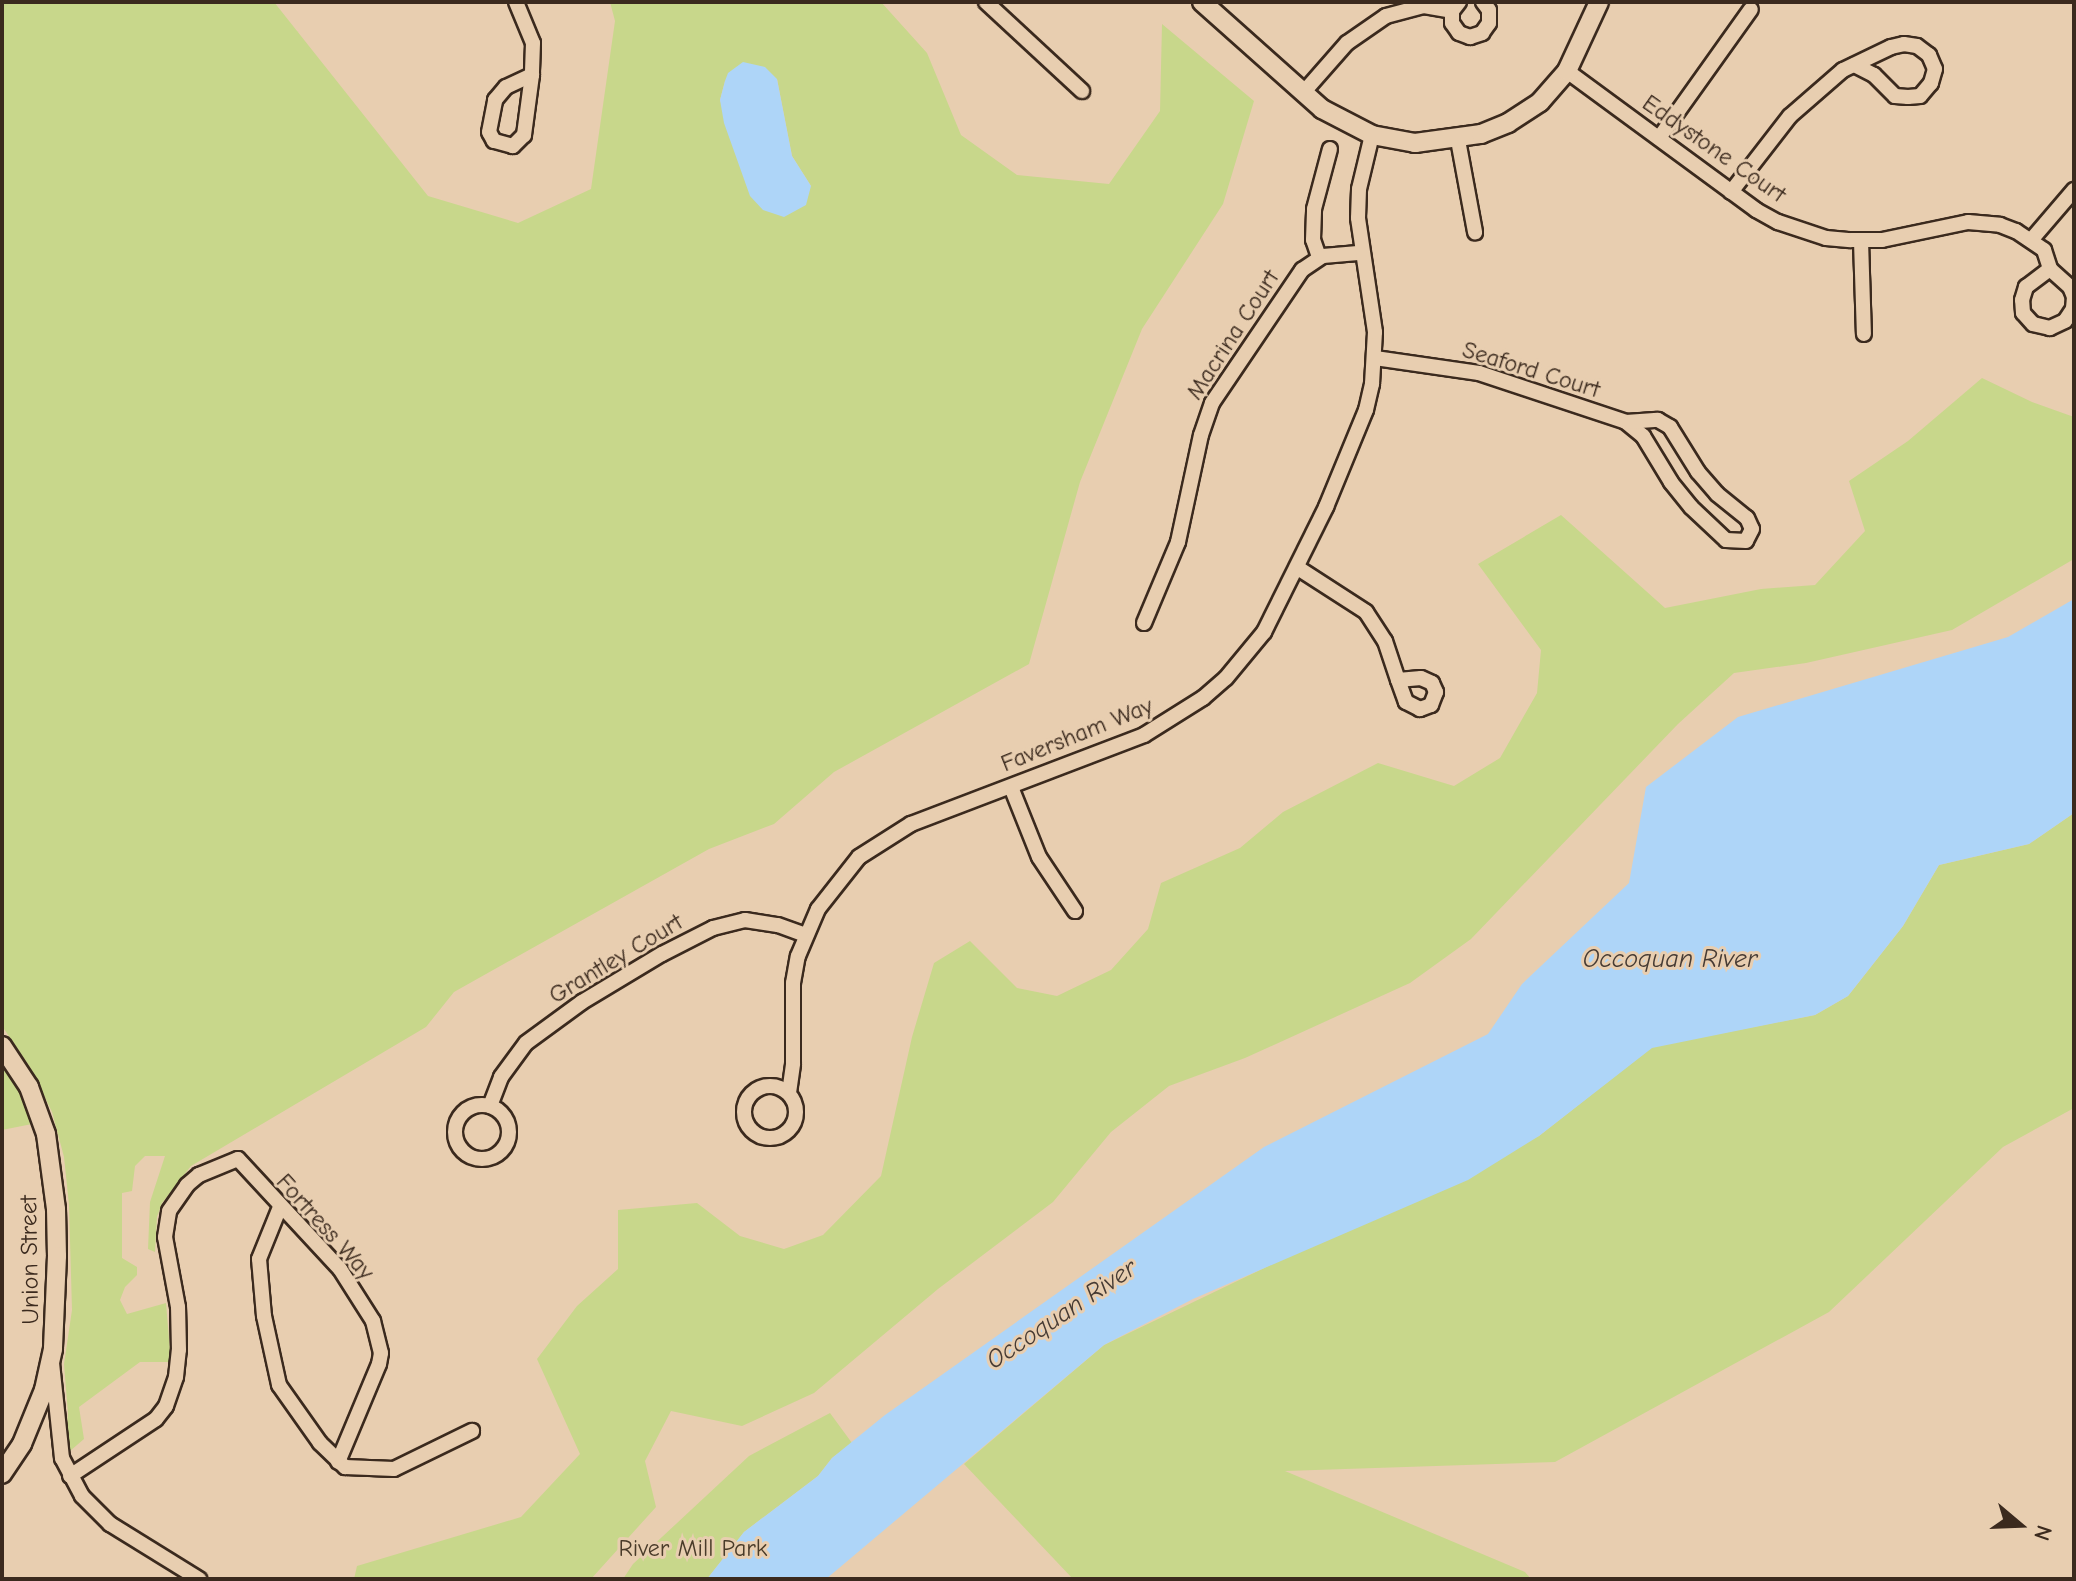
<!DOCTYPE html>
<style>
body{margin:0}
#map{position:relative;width:2076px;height:1581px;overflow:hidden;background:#e8ceb0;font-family:"Comic Neue",sans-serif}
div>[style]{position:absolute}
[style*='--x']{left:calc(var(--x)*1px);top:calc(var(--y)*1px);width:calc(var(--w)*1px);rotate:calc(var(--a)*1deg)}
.green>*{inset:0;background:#c8d78b}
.water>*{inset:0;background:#aed5f8}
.roads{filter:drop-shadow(2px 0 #3b2a1e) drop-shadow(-2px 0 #3b2a1e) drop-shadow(0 2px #3b2a1e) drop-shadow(0 -2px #3b2a1e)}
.minor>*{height:14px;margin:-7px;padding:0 7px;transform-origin:7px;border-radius:7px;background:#e8ceb0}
.minor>.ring{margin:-7px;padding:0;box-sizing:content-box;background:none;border:14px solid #e8ceb0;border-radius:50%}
.tertiary>*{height:18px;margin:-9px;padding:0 9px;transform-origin:9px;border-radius:9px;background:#e8ceb0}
span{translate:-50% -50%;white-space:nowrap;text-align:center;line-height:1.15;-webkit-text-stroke:6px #e8ceb0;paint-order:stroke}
.street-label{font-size:24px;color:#3b2a1e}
.park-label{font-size:24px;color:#493b29}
.water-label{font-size:26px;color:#463b34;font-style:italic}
.frame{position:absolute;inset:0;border:4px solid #3b2a1e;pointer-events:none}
.north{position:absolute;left:1980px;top:1485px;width:80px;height:80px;-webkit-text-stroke:6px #e8ceb0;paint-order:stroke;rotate:109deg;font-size:22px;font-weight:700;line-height:32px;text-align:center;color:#3b2a1e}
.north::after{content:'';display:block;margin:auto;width:28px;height:36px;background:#3b2a1e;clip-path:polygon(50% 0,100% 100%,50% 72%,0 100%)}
</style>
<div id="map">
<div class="green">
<i style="clip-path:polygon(evenodd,2px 2px,274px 2px,428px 196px,518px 223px,591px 189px,615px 21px,610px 2px,881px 2px,927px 53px,961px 135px,1017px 175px,1109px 184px,1160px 111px,1162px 24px,1254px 101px,1223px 204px,1142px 329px,1080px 482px,1029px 664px,834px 772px,774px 824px,709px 849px,454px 992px,426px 1027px,191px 1166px,162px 1203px,157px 1217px,155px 1252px,148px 1249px,150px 1202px,165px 1156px,145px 1156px,135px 1166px,132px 1191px,122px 1193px,122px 1258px,137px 1267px,137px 1275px,125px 1287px,120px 1300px,127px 1314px,166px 1303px,171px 1362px,140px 1362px,79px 1407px,84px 1439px,70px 1451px,65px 1441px,68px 1414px,64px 1364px,72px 1310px,69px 1205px,64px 1157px,52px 1112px,30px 1067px,2px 1026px,2px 2px,777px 79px,792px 156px,811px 186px,746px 183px,720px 100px,725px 81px,777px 79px)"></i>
<i style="clip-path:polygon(1982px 378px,2032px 402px,2074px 417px,2074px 559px,1952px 630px,1806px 663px,1734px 673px,1678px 724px,1471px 939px,1410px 983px,1245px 1058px,1169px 1086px,1111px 1132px,1053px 1202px,938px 1289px,814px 1393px,742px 1426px,671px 1411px,645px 1461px,656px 1507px,591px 1579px,354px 1579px,357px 1566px,521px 1517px,580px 1454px,537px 1359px,577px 1306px,618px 1269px,618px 1210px,697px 1203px,740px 1236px,784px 1249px,823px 1235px,881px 1176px,912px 1037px,934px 963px,970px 941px,1017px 988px,1057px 996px,1111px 970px,1148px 929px,1161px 883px,1240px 848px,1283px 812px,1378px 763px,1454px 786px,1500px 758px,1537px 693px,1541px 650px,1478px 564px,1561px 515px,1665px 608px,1761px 589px,1815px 585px,1865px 531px,1849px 481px,1908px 441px)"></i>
<i style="clip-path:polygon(2074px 813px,2074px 1108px,2003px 1147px,1829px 1312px,1555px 1462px,1285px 1471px,1525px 1572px,1531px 1579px,1073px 1579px,964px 1464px,1104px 1345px,1539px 1136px,1652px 1047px,1815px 1015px,1848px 996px,1903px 926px,1939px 865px,2029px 844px)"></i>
<i style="clip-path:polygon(2px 1064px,18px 1090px,32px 1124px,2px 1130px)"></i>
<i style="clip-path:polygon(830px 1413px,852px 1443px,832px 1458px,818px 1476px,744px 1532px,707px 1579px,623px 1579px,633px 1564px,749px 1456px)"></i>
</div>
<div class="water">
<i style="clip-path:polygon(743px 62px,765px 67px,777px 79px,792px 156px,811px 186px,806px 205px,784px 217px,763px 210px,750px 196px,724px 123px,720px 100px,725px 81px,728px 73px)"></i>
<i style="clip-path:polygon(2074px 599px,2074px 813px,2029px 844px,1939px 865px,1903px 926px,1848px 996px,1815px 1015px,1652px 1048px,1539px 1136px,1468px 1180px,1193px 1299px,1104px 1345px,826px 1579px,707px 1579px,744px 1532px,818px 1476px,832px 1458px,885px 1415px,1264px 1147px,1488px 1034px,1522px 984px,1629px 883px,1646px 787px,1738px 717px,2008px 637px)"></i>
</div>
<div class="roads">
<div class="minor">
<i style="--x:516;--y:2;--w:44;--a:67.5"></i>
<i style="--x:533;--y:43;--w:32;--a:92"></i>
<i style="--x:532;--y:75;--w:61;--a:97.6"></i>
<i style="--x:524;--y:135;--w:16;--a:135"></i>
<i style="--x:513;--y:146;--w:20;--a:-165"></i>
<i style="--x:494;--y:141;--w:10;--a:-119"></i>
<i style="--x:489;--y:132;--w:33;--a:-79"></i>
<i style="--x:495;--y:100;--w:17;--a:-50"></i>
<i style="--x:506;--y:87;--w:29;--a:-25"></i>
<i style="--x:986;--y:2;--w:131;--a:42.8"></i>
<i style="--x:1459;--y:2;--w:11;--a:128"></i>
<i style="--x:1452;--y:11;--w:12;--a:90"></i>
<i style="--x:1452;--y:23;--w:12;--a:55"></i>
<i style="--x:1459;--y:33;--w:12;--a:20"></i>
<i style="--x:1470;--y:37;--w:13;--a:-18"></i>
<i style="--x:1482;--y:33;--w:12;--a:-55"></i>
<i style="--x:1489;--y:23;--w:13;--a:-90"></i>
<i style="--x:1489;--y:10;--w:10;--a:-127"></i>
<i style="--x:1567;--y:71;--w:235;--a:36.3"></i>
<i style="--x:1756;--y:210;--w:25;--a:29"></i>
<i style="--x:1778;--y:222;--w:51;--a:18.4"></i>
<i style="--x:1826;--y:238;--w:25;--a:5"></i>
<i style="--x:1851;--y:240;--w:31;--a:0"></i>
<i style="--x:1882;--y:240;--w:88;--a:-11.8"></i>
<i style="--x:1968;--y:222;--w:32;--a:5"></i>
<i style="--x:2000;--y:225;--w:17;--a:21"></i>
<i style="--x:2016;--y:231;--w:34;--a:34"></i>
<i style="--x:2044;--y:250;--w:20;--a:72"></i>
<i style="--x:2050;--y:269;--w:27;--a:42"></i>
<i style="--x:2070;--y:287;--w:11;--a:68"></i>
<i style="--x:2074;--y:297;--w:12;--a:95"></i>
<i style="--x:2073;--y:309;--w:14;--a:124"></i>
<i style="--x:2065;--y:321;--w:17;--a:155"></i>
<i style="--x:2050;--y:328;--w:17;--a:-167"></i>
<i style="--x:2033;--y:324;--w:15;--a:-132"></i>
<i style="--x:2023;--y:313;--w:13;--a:-94"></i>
<i style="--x:2022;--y:300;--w:14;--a:-73"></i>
<i style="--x:2026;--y:287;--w:30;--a:-37"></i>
<i style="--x:1303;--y:93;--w:67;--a:-48.7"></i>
<i style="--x:1347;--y:43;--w:47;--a:-34.7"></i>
<i style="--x:1386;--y:16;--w:39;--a:-15"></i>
<i style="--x:1424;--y:6;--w:28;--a:10"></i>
<i style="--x:1659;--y:138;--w:158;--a:-54.5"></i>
<i style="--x:1458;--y:140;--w:94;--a:79.5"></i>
<i style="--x:1731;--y:192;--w:96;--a:-52.2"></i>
<i style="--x:1790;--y:116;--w:70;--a:-41"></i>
<i style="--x:1843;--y:70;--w:53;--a:-25.6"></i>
<i style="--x:1891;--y:47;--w:13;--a:-13"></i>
<i style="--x:1904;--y:44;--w:13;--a:9"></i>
<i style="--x:1917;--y:46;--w:15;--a:37"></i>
<i style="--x:1929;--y:55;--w:15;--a:67"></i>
<i style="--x:1935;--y:69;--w:15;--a:106"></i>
<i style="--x:1931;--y:83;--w:17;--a:130"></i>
<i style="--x:1920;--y:96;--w:12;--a:175"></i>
<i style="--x:1908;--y:97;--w:13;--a:-176"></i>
<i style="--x:1895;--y:96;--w:30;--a:-135"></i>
<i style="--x:1874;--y:75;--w:22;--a:-153"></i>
<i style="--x:2032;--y:239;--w:65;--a:-49.4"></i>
<i style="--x:1861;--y:241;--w:93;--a:88.2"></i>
<i style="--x:1319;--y:257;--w:18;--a:-109"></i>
<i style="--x:1313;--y:240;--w:31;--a:-88"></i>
<i style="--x:1314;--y:209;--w:62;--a:-75.1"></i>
<i style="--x:1375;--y:358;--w:105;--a:8.2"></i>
<i style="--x:1479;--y:373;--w:155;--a:18.4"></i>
<i style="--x:1658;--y:420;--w:14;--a:30"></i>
<i style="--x:1670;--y:427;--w:53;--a:58.1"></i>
<i style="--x:1698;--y:472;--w:29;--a:49"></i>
<i style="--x:1717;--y:494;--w:38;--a:39"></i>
<i style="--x:1747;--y:518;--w:12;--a:66"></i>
<i style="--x:1752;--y:529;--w:13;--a:117"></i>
<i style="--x:1746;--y:541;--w:20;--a:-177"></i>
<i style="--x:1726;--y:540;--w:48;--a:-136.7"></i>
<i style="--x:1691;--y:507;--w:32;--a:-129"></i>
<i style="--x:1671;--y:482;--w:54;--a:-121.3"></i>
<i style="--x:1643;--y:436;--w:22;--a:-141"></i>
<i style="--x:1626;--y:422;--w:32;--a:-4"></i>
<i style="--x:1298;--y:568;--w:81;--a:32.9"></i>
<i style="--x:1366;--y:612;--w:35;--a:57"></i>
<i style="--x:1385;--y:641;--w:41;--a:71.6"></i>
<i style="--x:1144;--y:623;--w:88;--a:-67.2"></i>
<i style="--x:1178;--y:542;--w:109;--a:-77.9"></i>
<i style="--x:1201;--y:435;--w:34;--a:-71"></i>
<i style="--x:1212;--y:403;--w:161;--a:-55.9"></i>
<i style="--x:1302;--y:270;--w:25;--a:-34"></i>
<i style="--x:1323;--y:256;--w:38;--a:-5"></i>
<i style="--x:1421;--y:678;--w:12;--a:24"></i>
<i style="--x:1432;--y:683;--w:10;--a:66"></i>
<i style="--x:1436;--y:692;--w:14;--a:111"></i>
<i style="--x:1431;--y:705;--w:12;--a:160"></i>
<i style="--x:1420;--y:709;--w:16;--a:-153"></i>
<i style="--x:1406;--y:702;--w:23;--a:-110"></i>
<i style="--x:1398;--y:680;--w:23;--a:-5"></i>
<i style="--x:1011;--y:787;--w:75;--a:68.2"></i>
<i style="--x:1039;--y:857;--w:65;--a:56.3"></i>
<i class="ring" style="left:744px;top:1086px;width:38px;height:38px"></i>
<i style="--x:789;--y:1093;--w:30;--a:-82"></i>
<i style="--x:793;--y:1063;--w:80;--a:-90"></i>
<i style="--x:793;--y:983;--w:27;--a:-80"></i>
<i style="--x:798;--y:956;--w:51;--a:-66.9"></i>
<i style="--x:818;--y:909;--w:66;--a:-51.7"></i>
<i style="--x:859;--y:857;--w:62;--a:-32.4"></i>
<i style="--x:911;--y:824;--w:249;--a:-20.9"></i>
<i style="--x:1144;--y:735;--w:70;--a:-32.1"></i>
<i style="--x:1203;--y:698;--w:30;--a:-41"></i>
<i style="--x:1226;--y:678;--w:60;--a:-50.4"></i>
<i style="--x:1264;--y:632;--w:140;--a:-63.6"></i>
<i style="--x:1326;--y:507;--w:105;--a:-67.6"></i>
<i style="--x:1366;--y:410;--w:27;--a:-77"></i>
<i style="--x:1372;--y:384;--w:52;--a:-86.7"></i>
<i style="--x:1375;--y:332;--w:115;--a:-98.5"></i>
<i style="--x:1358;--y:218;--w:29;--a:-88"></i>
<i style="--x:1359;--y:189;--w:56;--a:-76.5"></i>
<i class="ring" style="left:455px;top:1105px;width:40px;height:40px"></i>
<i style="--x:490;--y:1106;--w:31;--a:-69"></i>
<i style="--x:501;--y:1077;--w:42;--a:-53.7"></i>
<i style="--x:526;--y:1043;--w:69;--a:-36.2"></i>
<i style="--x:582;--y:1002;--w:93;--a:-31"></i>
<i style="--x:662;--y:954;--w:57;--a:-27"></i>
<i style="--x:713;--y:928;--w:33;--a:-14"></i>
<i style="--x:745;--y:920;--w:33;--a:9"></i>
<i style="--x:778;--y:925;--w:29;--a:20"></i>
<i style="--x:280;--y:1207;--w:56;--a:112"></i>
<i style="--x:259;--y:1259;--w:57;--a:85"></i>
<i style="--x:264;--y:1316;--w:71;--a:77.7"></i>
<i style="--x:279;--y:1385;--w:71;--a:54.7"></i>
<i style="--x:320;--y:1443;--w:35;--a:44"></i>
<i style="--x:345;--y:1467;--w:49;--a:2.3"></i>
<i style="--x:394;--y:1469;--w:87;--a:-26"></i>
<i style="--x:52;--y:1363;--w:96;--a:84"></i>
<i style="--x:62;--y:1458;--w:43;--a:62.2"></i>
<i style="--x:82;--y:1496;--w:40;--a:45"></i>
<i style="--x:110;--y:1524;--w:105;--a:31.7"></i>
<i style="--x:70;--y:1476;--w:103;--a:-33.5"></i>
<i style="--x:156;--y:1419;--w:16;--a:-52"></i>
<i style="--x:166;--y:1406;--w:31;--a:-71"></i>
<i style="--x:176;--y:1377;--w:27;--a:-84"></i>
<i style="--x:179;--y:1350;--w:43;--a:-91.3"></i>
<i style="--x:178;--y:1307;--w:71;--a:-100.5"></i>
<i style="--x:165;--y:1237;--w:26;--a:-81"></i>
<i style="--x:169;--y:1211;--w:32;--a:-55"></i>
<i style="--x:187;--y:1185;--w:16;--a:-40"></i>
<i style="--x:199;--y:1175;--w:42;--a:-22.3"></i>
<i style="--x:238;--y:1159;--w:150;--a:47.2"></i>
<i style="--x:340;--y:1269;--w:62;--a:57.6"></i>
<i style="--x:373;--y:1321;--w:33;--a:76"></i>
<i style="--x:381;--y:1353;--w:11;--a:100"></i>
<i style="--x:379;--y:1364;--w:106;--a:112.7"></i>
</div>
<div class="tertiary">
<i style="--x:1202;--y:2;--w:161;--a:41.7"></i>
<i style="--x:1322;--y:109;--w:56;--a:27.5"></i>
<i style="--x:1372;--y:135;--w:44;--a:10.5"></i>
<i style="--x:1415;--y:143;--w:67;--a:-7.8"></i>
<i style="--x:1481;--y:134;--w:29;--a:-22"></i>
<i style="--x:1508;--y:123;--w:38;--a:-33"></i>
<i style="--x:1540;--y:102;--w:41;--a:-48.9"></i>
<i style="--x:1567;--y:71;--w:76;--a:-65.1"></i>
<i style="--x:2;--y:1046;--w:49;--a:56.6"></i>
<i style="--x:29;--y:1087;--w:50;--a:70.1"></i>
<i style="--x:46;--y:1134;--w:76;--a:82.4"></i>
<i style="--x:56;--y:1209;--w:47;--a:88.8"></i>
<i style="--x:57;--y:1256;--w:93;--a:92.5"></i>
<i style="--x:53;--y:1349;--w:42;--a:102.4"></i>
<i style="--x:44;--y:1390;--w:58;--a:112.2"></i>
<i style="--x:22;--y:1444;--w:36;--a:124"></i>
</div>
</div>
<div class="street-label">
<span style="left:1714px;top:149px;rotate:35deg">Eddystone Court</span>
<span style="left:1233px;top:335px;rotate:-57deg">Macrina Court</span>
<span style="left:1531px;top:370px;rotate:17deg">Seaford Court</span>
<span style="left:1077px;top:735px;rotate:-22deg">Faversham Way</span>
<span style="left:616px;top:959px;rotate:-31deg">Grantley Court</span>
<span style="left:325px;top:1227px;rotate:48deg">Fortress Way</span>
<span style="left:30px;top:1260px;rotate:-91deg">Union Street</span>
</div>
<div class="park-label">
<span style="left:693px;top:1549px">River Mill Park</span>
</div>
<div class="water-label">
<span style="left:1670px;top:960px">Occoquan River</span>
<span style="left:1062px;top:1315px;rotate:-34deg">Occoquan River</span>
</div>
<div class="frame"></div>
<div class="north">N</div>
</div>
